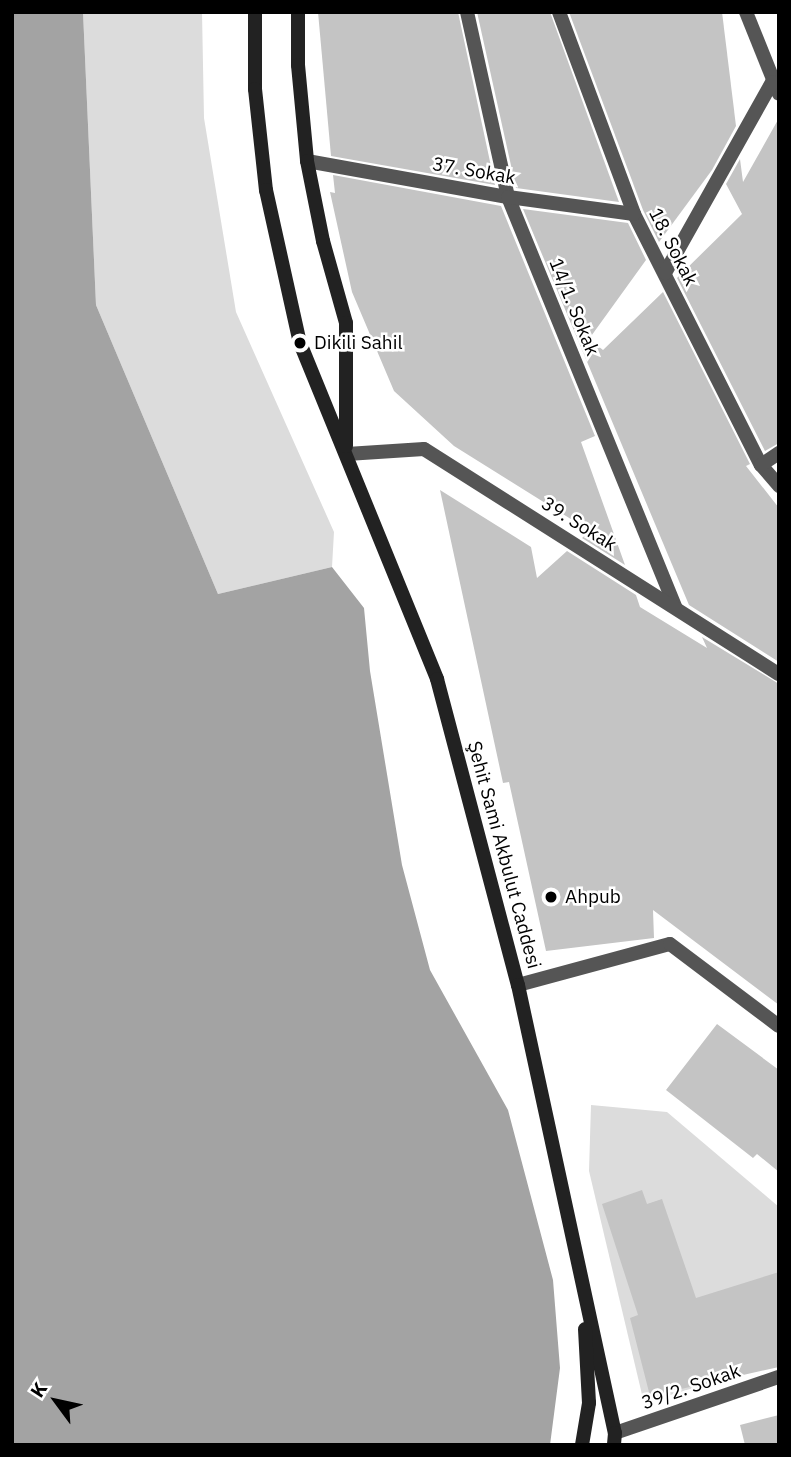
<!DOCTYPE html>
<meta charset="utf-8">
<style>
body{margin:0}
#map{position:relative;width:791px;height:1457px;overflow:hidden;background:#fff;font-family:"IBM Plex Sans",sans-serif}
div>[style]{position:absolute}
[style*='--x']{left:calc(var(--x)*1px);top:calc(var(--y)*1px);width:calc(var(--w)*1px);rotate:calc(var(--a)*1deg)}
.green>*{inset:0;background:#dcdcdc}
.water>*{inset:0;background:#a3a3a3}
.building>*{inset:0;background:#c4c4c4}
.minor>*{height:14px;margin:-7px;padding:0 7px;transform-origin:7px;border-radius:7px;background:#555}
.secondary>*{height:14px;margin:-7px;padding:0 7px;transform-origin:7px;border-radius:7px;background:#222}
.dots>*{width:19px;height:19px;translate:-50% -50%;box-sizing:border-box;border:4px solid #fff;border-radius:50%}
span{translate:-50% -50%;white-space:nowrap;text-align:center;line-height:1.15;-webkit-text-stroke:5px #fff;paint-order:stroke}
.street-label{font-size:19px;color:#000}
.poi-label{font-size:19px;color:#000}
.left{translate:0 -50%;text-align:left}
.frame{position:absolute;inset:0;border:14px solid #000;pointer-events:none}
.north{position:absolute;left:21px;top:1366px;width:70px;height:70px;-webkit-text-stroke:5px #fff;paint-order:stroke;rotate:303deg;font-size:19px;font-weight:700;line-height:28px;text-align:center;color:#000}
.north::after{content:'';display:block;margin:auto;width:24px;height:32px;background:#000;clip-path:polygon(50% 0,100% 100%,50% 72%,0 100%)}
</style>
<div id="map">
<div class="green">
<i style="clip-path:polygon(83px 12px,202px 12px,204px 118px,236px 312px,334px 532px,332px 567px,218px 594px,96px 305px)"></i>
<i style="clip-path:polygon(591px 1105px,667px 1112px,779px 1207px,779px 1362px,644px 1403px,589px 1171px)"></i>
</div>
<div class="water">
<i style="clip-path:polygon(12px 12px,83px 12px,96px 305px,218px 594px,332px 567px,364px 608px,370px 671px,402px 865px,430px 970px,508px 1110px,553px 1280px,560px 1368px,550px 1445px,12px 1445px)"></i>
</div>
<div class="building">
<i style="clip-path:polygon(318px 12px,458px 12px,495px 185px,331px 156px)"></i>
<i style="clip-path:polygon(477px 12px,550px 12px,619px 202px,516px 188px)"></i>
<i style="clip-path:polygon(569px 12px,722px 12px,736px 126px,712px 170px,659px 242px,643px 210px)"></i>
<i style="clip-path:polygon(779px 118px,779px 443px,765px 451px,677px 278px,742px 214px,726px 184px,740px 159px,743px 182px)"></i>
<i style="clip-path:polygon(333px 175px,501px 206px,595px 436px,581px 442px,625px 565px,582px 538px,590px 531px,454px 446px,394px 391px,352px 292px,330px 192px,335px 193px)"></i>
<i style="clip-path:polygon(523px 209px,628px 223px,646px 260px,589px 339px,603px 350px,663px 292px,750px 464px,746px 466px,779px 508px,779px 662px,689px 605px)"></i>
<i style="clip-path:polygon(440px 490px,531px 547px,537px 578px,567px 551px,636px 595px,640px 607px,707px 648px,702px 637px,779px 684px,779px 1005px,653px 910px,654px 938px,546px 951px,509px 782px,503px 783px)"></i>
<i style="clip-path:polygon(717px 1024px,779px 1070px,779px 1172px,757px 1154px,753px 1158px,666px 1090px)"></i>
<i style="clip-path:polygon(642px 1190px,647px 1204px,662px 1199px,696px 1298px,779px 1272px,779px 1367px,650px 1396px,630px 1318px,638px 1315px,602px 1204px)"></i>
<i style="clip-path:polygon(779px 1415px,779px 1445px,745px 1445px,740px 1425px)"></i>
</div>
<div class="minor">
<i style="--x:467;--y:12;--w:189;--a:77.5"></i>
<i style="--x:508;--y:197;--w:443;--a:67.8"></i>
<i style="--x:559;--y:12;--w:215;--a:69.6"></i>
<i style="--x:634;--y:214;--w:281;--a:63.2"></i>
<i style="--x:761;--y:465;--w:28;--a:49"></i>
<i style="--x:746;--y:12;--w:88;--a:68.1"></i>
<i style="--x:307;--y:161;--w:204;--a:10.2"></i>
<i style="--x:508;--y:197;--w:127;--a:7.7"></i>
<i style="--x:665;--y:273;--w:219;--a:-60.7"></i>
<i style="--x:347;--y:454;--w:77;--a:-3.7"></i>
<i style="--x:424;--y:449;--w:420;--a:32.4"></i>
<i style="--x:761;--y:465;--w:22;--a:-34"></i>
<i style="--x:518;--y:985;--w:157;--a:-15.1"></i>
<i style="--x:670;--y:944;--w:136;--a:37"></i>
<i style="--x:615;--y:1433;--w:173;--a:-18.9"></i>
</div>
<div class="secondary">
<i style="--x:255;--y:12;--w:77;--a:90"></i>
<i style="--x:255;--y:89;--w:102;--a:83.8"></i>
<i style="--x:266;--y:190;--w:157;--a:77.5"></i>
<i style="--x:300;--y:343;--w:363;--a:67.8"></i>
<i style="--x:437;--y:679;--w:317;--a:75.2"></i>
<i style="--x:518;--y:985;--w:458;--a:77.8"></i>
<i style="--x:615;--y:1433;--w:12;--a:95"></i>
<i style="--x:298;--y:12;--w:53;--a:90"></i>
<i style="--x:298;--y:65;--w:96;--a:84.6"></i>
<i style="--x:307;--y:161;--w:82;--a:78.7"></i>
<i style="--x:323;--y:241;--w:85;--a:74.3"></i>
<i style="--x:346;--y:323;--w:123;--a:90"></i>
<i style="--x:582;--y:1445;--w:43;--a:-80.5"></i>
<i style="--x:589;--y:1403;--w:74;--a:-93.1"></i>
</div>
<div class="dots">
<i style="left:300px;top:343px;background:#000"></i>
<i style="left:551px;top:897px;background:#000"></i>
</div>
<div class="street-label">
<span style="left:474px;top:171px;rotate:10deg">37. Sokak</span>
<span style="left:673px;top:247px;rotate:63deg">18. Sokak</span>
<span style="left:574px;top:307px;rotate:68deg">14/1. Sokak</span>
<span style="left:579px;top:524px;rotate:32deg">39. Sokak</span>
<span style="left:504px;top:855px;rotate:75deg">Şehit Sami Akbulut Caddesi</span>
<span style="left:691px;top:1387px;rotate:-19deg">39/2. Sokak</span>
</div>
<div class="poi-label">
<span class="left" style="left:314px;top:343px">Dikili Sahil</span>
<span class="left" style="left:565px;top:897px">Ahpub</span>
</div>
<div class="frame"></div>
<div class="north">K</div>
</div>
